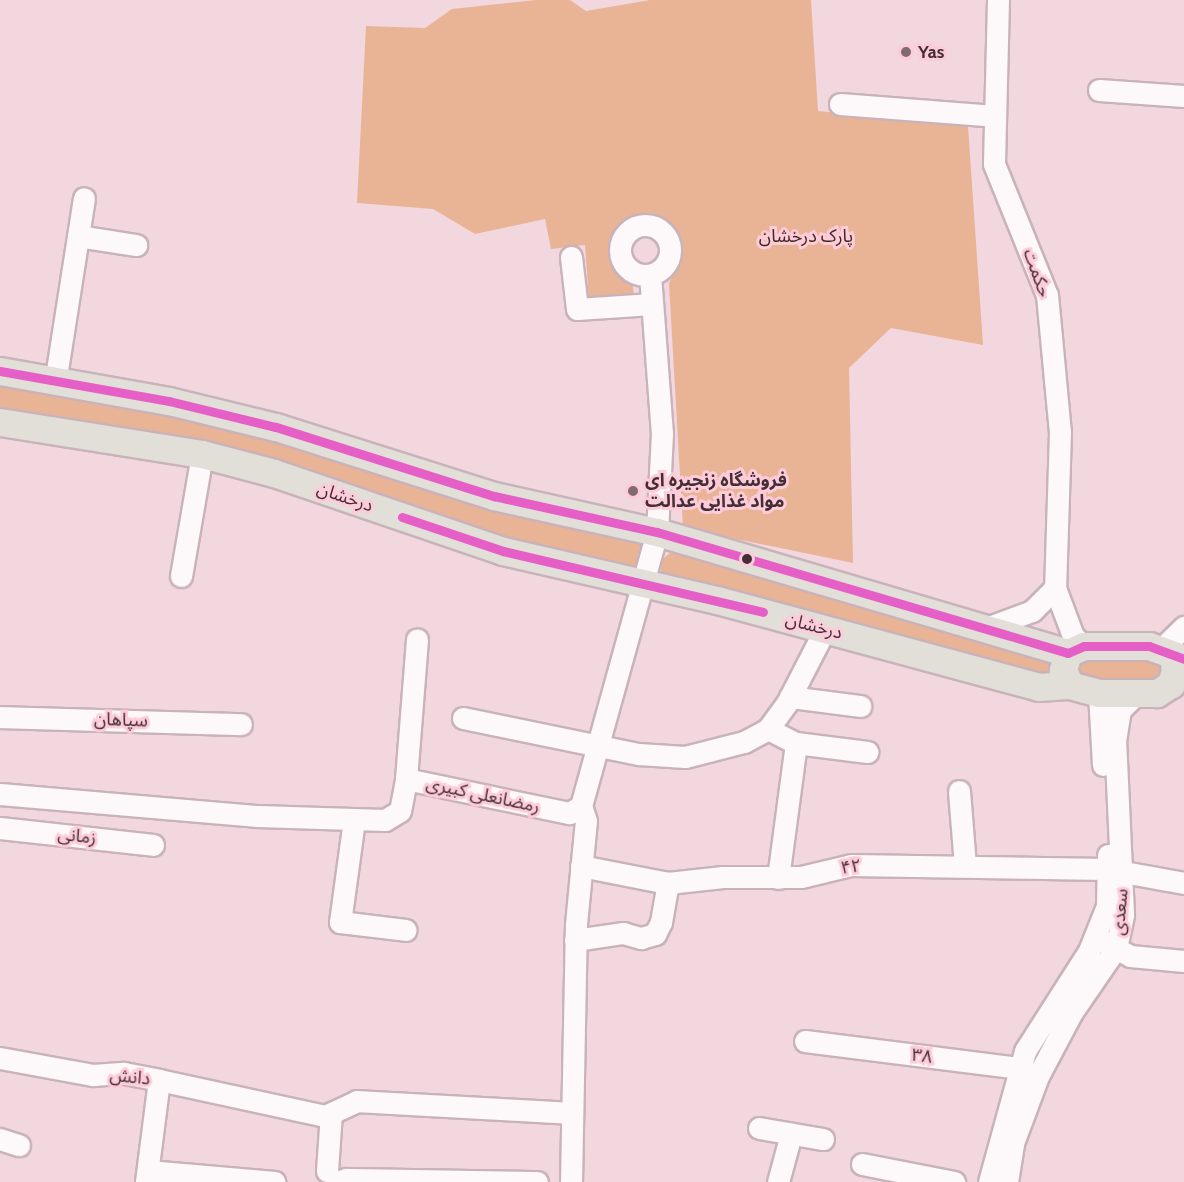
<!DOCTYPE html>
<meta charset="utf-8">
<style>
body{margin:0}
#map{position:relative;width:1184px;height:1182px;overflow:hidden;background:#f2d7df;font-family:Cabin,"Noto Sans Arabic",sans-serif}
div>[style]{position:absolute}
[style*='--x']{left:calc(var(--x)*1px);top:calc(var(--y)*1px);width:calc(var(--w)*1px);rotate:calc(var(--a)*1deg)}
.green>*{inset:0;background:#e9b396}
.roads{filter:drop-shadow(2px 0 #c9b3ba) drop-shadow(-2px 0 #c9b3ba) drop-shadow(0 2px #c9b3ba) drop-shadow(0 -2px #c9b3ba)}
.minor>*{height:21px;margin:-10.5px;padding:0 10.5px;transform-origin:10.5px;border-radius:10.5px;background:#fdf9fa}
.minor>.ring{margin:-10.5px;padding:0;box-sizing:content-box;background:none;border:21px solid #fdf9fa;border-radius:50%}
.major>*{height:27px;margin:-13.5px;padding:0 13.5px;transform-origin:13.5px;border-radius:13.5px;background:#e1dfd8}
.bus-1>*{height:9px;margin:-4.5px;padding:0 4.5px;transform-origin:4.5px;border-radius:4.5px;background:#e55fc7}
.dots>*{width:16px;height:16px;translate:-50% -50%;box-sizing:border-box;border:3px solid #fecbda;border-radius:50%}
span{translate:-50% -50%;white-space:nowrap;text-align:center;line-height:1.15;-webkit-text-stroke:6px #fecbda;paint-order:stroke}
.poi-label{font-size:18px;color:#422e34;font-weight:700}
.left{translate:0 -50%;text-align:left}
.park-label{font-size:18px;color:#3d291a}
.street-label{font-size:18px;color:#422e34}
</style>
<div id="map">
<div class="green">
<i style="clip-path:polygon(536px 0,570px 0,586px 11px,650px 0,811px 0,818px 111px,968px 126px,983px 345px,891px 328px,849px 368px,853px 563px,683px 528px,669px 283px,681px 260px,674px 229px,656px 217px,622px 223px,609px 244px,610px 263px,632px 283px,635px 299px,589px 301px,585px 245px,551px 249px,545px 219px,475px 234px,433px 209px,357px 203px,366px 26px,425px 28px,452px 9px)"></i>
<i style="clip-path:polygon(0 381px,239px 427px,638px 539px,645px 548px,637px 568px,626px 570px,0 410px)"></i>
<i style="clip-path:polygon(688px 552px,1053px 654px,1052px 677px,662px 576px,660px 561px,670px 553px)"></i>
<i style="clip-path:polygon(1157px 656px,1165px 665px,1164px 680px,1078px 680px,1077px 669px,1082px 659px)"></i>
</div>
<div class="roads">
<div class="minor">
<i style="--x:998;--y:0;--w:164;--a:91.4"></i>
<i style="--x:994;--y:164;--w:141;--a:68"></i>
<i style="--x:1047;--y:295;--w:138;--a:84.6"></i>
<i style="--x:1060;--y:432;--w:156;--a:91.8"></i>
<i style="--x:1055;--y:588;--w:51;--a:69.4"></i>
<i style="--x:1073;--y:636;--w:15;--a:42"></i>
<i style="--x:1099;--y:90;--w:85;--a:4"></i>
<i style="--x:840;--y:104;--w:155;--a:4.4"></i>
<i class="ring" style="left:620px;top:225px;width:29px;height:29px"></i>
<i style="--x:78;--y:236;--w:59;--a:8.8"></i>
<i style="--x:571;--y:257;--w:52;--a:83.4"></i>
<i style="--x:577;--y:309;--w:75;--a:-3.8"></i>
<i style="--x:55;--y:383;--w:187;--a:-81.1"></i>
<i style="--x:181;--y:576;--w:124;--a:-80.2"></i>
<i style="--x:986;--y:628;--w:49;--a:-20.3"></i>
<i style="--x:1032;--y:611;--w:33;--a:-45"></i>
<i style="--x:1161;--y:649;--w:32;--a:-44"></i>
<i style="--x:1099;--y:693;--w:72;--a:86.8"></i>
<i style="--x:790;--y:697;--w:71;--a:7.3"></i>
<i style="--x:0;--y:717;--w:241;--a:1.7"></i>
<i style="--x:463;--y:718;--w:180;--a:11.6"></i>
<i style="--x:639;--y:754;--w:46;--a:3.7"></i>
<i style="--x:685;--y:757;--w:61;--a:-14.3"></i>
<i style="--x:744;--y:742;--w:27;--a:-28"></i>
<i style="--x:768;--y:729;--w:32;--a:-54"></i>
<i style="--x:787;--y:703;--w:83;--a:-62.8"></i>
<i style="--x:768;--y:729;--w:31;--a:27"></i>
<i style="--x:796;--y:743;--w:72;--a:7.2"></i>
<i style="--x:406;--y:779;--w:140;--a:-85.5"></i>
<i style="--x:959;--y:791;--w:74;--a:85.4"></i>
<i style="--x:0;--y:794;--w:259;--a:4.9"></i>
<i style="--x:258;--y:816;--w:127;--a:1.8"></i>
<i style="--x:385;--y:820;--w:17;--a:-31"></i>
<i style="--x:400;--y:811;--w:33;--a:-79"></i>
<i style="--x:406;--y:779;--w:167;--a:11.8"></i>
<i style="--x:569;--y:813;--w:14;--a:-30"></i>
<i style="--x:581;--y:806;--w:284;--a:-74.5"></i>
<i style="--x:657;--y:532;--w:98;--a:-87.1"></i>
<i style="--x:662;--y:434;--w:159;--a:-94.3"></i>
<i style="--x:354;--y:820;--w:103;--a:97.8"></i>
<i style="--x:340;--y:922;--w:66;--a:6.9"></i>
<i style="--x:0;--y:828;--w:154;--a:6.3"></i>
<i style="--x:581;--y:866;--w:89;--a:11.1"></i>
<i style="--x:668;--y:883;--w:55;--a:-6.2"></i>
<i style="--x:723;--y:877;--w:78;--a:0"></i>
<i style="--x:801;--y:877;--w:51;--a:-13.5"></i>
<i style="--x:851;--y:865;--w:256;--a:0.9"></i>
<i style="--x:1107;--y:869;--w:78;--a:10.3"></i>
<i style="--x:778;--y:878;--w:136;--a:-82.4"></i>
<i style="--x:575;--y:940;--w:49;--a:-8.3"></i>
<i style="--x:623;--y:933;--w:19;--a:16"></i>
<i style="--x:641;--y:938;--w:15;--a:-16"></i>
<i style="--x:655;--y:934;--w:13;--a:-63"></i>
<i style="--x:661;--y:922;--w:40;--a:-80"></i>
<i style="--x:1104;--y:942;--w:30;--a:28"></i>
<i style="--x:1130;--y:956;--w:54;--a:5.3"></i>
<i style="--x:805;--y:1041;--w:217;--a:7.2"></i>
<i style="--x:1020;--y:1068;--w:13;--a:27"></i>
<i style="--x:0;--y:1058;--w:95;--a:10.4"></i>
<i style="--x:93;--y:1075;--w:31;--a:-4"></i>
<i style="--x:124;--y:1073;--w:36;--a:11"></i>
<i style="--x:159;--y:1080;--w:103;--a:97.3"></i>
<i style="--x:159;--y:1080;--w:170;--a:12.2"></i>
<i style="--x:325;--y:1116;--w:35;--a:-25"></i>
<i style="--x:357;--y:1101;--w:215;--a:3.2"></i>
<i style="--x:759;--y:1128;--w:65;--a:9.8"></i>
<i style="--x:0;--y:1139;--w:20;--a:18"></i>
<i style="--x:862;--y:1164;--w:94;--a:11.1"></i>
<i style="--x:148;--y:1171;--w:127;--a:5"></i>
<i style="--x:327;--y:1171;--w:58;--a:-86.1"></i>
<i style="--x:337;--y:1182;--w:9;--a:-18"></i>
<i style="--x:346;--y:1179;--w:191;--a:0.9"></i>
<i style="--x:571;--y:1182;--w:258;--a:-88.9"></i>
<i style="--x:576;--y:924;--w:103;--a:-84.5"></i>
<i style="--x:586;--y:821;--w:16;--a:-108"></i>
<i style="--x:778;--y:1182;--w:50;--a:-74.8"></i>
<i style="--x:989;--y:1182;--w:136;--a:-74.6"></i>
<i style="--x:1025;--y:1051;--w:119;--a:-57.4"></i>
<i style="--x:1089;--y:951;--w:48;--a:-68.2"></i>
<i style="--x:1107;--y:906;--w:51;--a:-88.9"></i>
<i style="--x:1007;--y:1182;--w:39;--a:-81"></i>
<i style="--x:1013;--y:1143;--w:72;--a:-69.5"></i>
<i style="--x:1038;--y:1076;--w:72;--a:-62"></i>
<i style="--x:1072;--y:1012;--w:78;--a:-55.5"></i>
<i style="--x:1116;--y:948;--w:35;--a:-78"></i>
<i style="--x:1123;--y:914;--w:173;--a:-92.6"></i>
<i style="--x:1115;--y:741;--w:31;--a:-81"></i>
<i style="--x:1120;--y:710;--w:23;--a:-45"></i>
</div>
<div class="major">
<i style="--x:0;--y:371;--w:172;--a:10.1"></i>
<i style="--x:169;--y:401;--w:110;--a:13.7"></i>
<i style="--x:276;--y:427;--w:229;--a:17.6"></i>
<i style="--x:494;--y:496;--w:167;--a:12.5"></i>
<i style="--x:657;--y:532;--w:428;--a:16.4"></i>
<i style="--x:0;--y:422;--w:205;--a:9"></i>
<i style="--x:202;--y:454;--w:74;--a:14.8"></i>
<i style="--x:274;--y:473;--w:242;--a:18.8"></i>
<i style="--x:503;--y:551;--w:220;--a:12.9"></i>
<i style="--x:717;--y:600;--w:334;--a:15.1"></i>
<i style="--x:1039;--y:687;--w:31;--a:-4"></i>
<i style="--x:1173;--y:656;--w:14;--a:82"></i>
<i style="--x:1175;--y:670;--w:15;--a:106"></i>
<i style="--x:1171;--y:684;--w:17;--a:147"></i>
<i style="--x:1157;--y:693;--w:58;--a:180"></i>
<i style="--x:1099;--y:693;--w:30;--a:-165"></i>
<i style="--x:1070;--y:685;--w:17;--a:-115"></i>
<i style="--x:1063;--y:670;--w:18;--a:-74"></i>
<i style="--x:1068;--y:653;--w:17;--a:-24"></i>
<i style="--x:1084;--y:646;--w:65;--a:0"></i>
<i style="--x:1149;--y:646;--w:37;--a:20"></i>
</div>
</div>
<div class="bus-1">
<i style="--x:0;--y:371;--w:172;--a:10.1"></i>
<i style="--x:169;--y:401;--w:110;--a:13.7"></i>
<i style="--x:276;--y:427;--w:229;--a:17.6"></i>
<i style="--x:494;--y:496;--w:167;--a:12.5"></i>
<i style="--x:657;--y:532;--w:428;--a:16.4"></i>
<i style="--x:1068;--y:653;--w:17;--a:-24"></i>
<i style="--x:1084;--y:646;--w:65;--a:0"></i>
<i style="--x:1149;--y:646;--w:37;--a:20"></i>
<i style="--x:402;--y:517;--w:107;--a:18.6"></i>
<i style="--x:503;--y:551;--w:267;--a:13.2"></i>
</div>
<div class="dots">
<i style="left:906px;top:52px;background:#806970"></i>
<i style="left:633px;top:491px;background:#806970"></i>
<i style="left:747px;top:559px;background:#422e34"></i>
</div>
<div class="poi-label">
<span class="left" style="left:918px;top:52px">Yas</span>
<span class="left" style="left:645px;top:491px">فروشگاه زنجیره ای<br>مواد غذایی عدالت</span>
</div>
<div class="park-label">
<span style="left:806px;top:236px">پارک درخشان</span>
</div>
<div class="street-label">
<span style="left:1037px;top:273px;rotate:70deg">حکمت</span>
<span style="left:345px;top:497px;rotate:19deg">درخشان</span>
<span style="left:814px;top:626px;rotate:15deg">درخشان</span>
<span style="left:121px;top:720px;rotate:2deg">سپاهان</span>
<span style="left:483px;top:795px;rotate:12deg">رمضانعلی کبیری</span>
<span style="left:77px;top:836px;rotate:6deg">زمانی</span>
<span style="left:851px;top:867px;rotate:-7deg">۴۲</span>
<span style="left:1120px;top:912px;rotate:-85deg">سعدی</span>
<span style="left:922px;top:1056px;rotate:7deg">۳۸</span>
<span style="left:130px;top:1077px;rotate:6deg">دانش</span>
</div>
</div>
